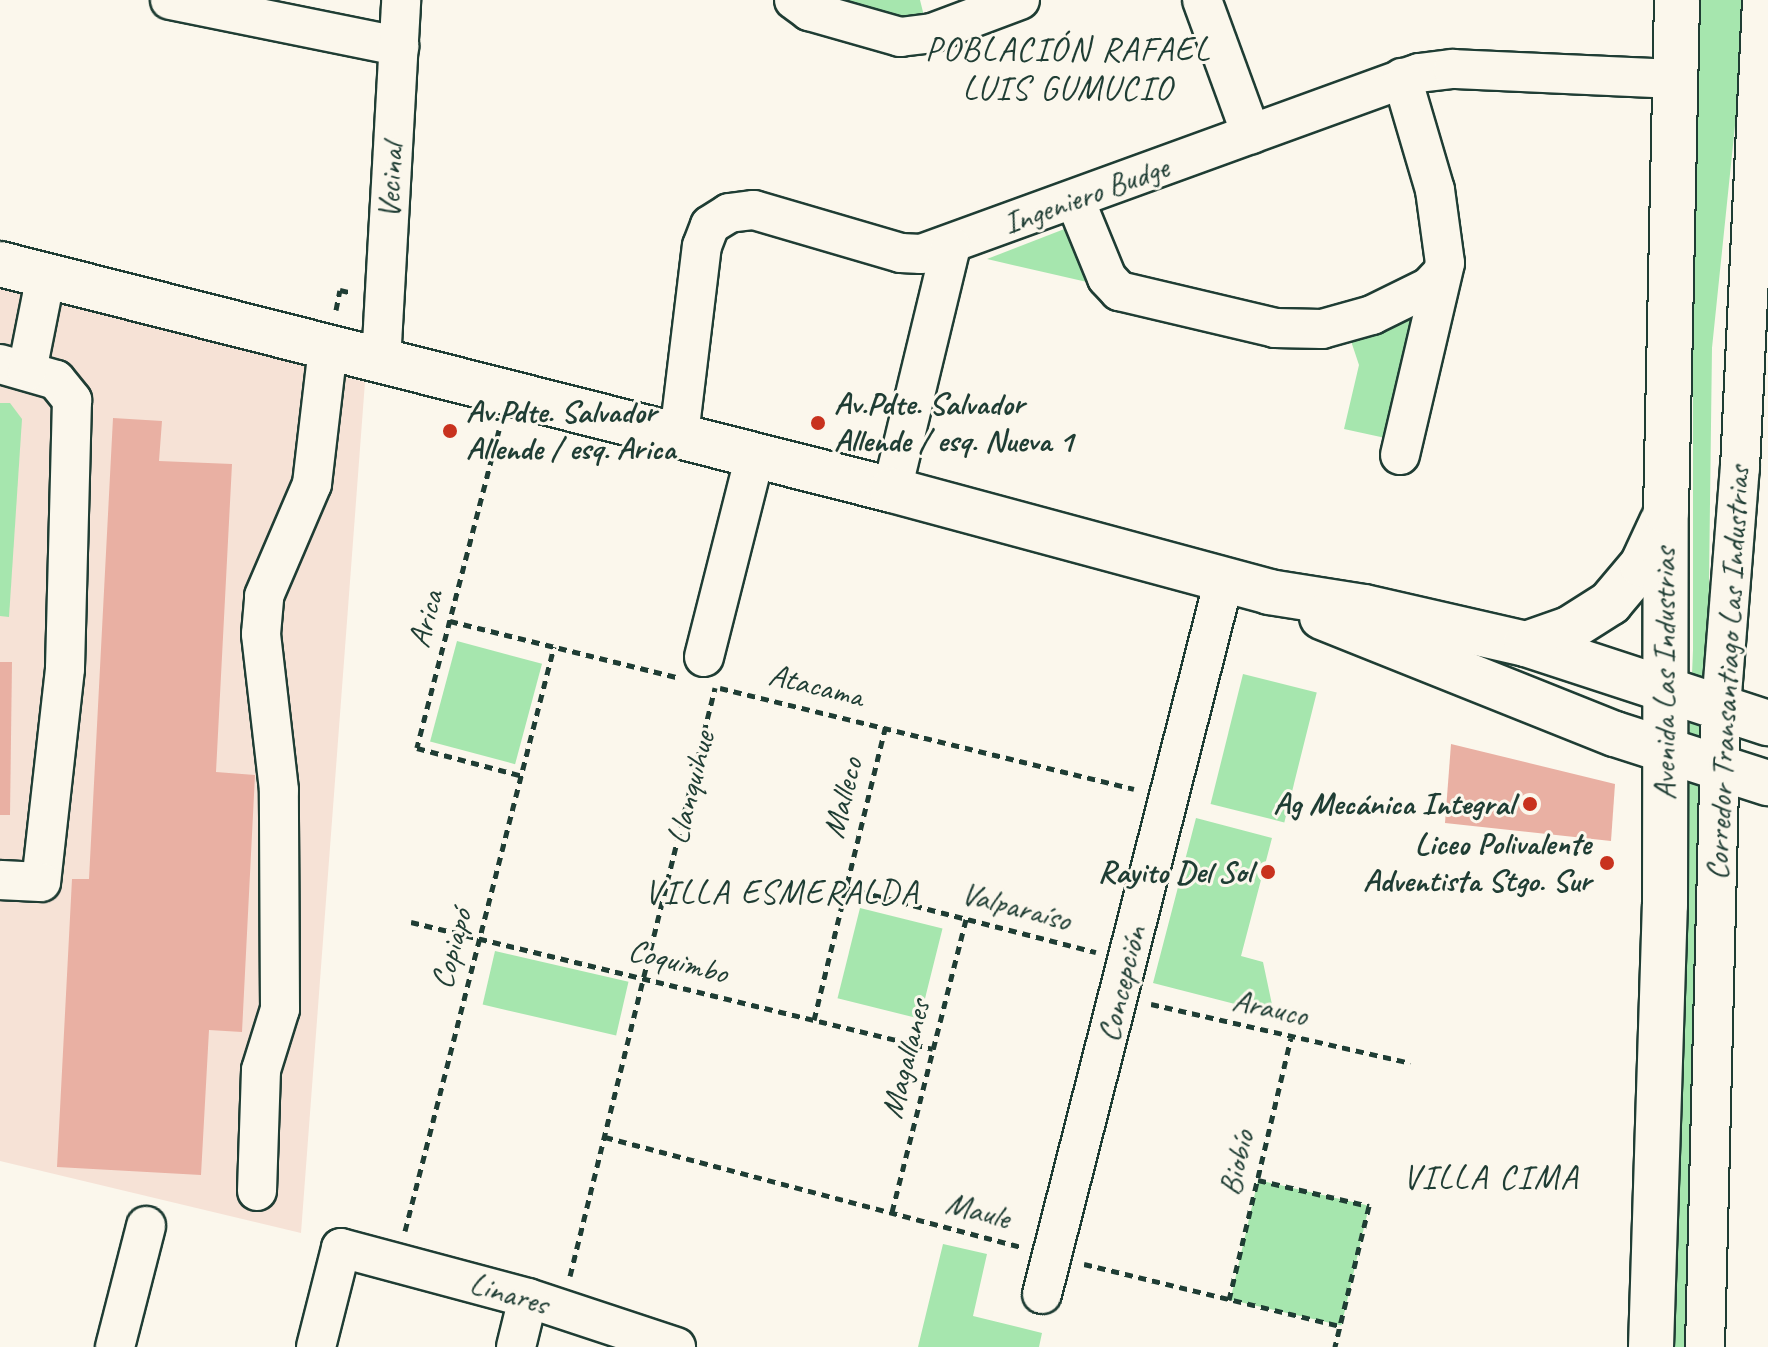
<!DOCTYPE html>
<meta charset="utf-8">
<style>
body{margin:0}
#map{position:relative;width:1768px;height:1347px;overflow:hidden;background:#fbf7ec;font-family:Caveat,sans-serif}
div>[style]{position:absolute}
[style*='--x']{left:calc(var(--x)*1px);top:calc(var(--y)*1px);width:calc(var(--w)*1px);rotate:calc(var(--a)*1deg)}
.built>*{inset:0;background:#f6e2d6}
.green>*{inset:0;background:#a6e6ae;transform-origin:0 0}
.building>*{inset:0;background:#e9b0a3}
.path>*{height:5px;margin-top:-2.5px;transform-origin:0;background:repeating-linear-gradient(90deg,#1f3d34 0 8px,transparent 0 14px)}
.roads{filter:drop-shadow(2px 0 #1f3d34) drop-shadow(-2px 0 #1f3d34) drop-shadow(0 2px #1f3d34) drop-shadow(0 -2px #1f3d34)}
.minor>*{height:38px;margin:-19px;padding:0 19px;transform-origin:19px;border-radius:19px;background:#fbf7ec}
.major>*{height:44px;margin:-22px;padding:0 22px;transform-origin:22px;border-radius:22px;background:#fbf7ec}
.dots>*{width:22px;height:22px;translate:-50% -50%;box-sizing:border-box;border:4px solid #fbf7ec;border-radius:50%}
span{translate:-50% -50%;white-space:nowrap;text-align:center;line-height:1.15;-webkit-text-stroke:6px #fbf7ec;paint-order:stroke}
.street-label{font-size:32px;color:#1f3d34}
.poi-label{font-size:32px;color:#1f3d34;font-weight:700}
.left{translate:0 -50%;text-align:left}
.right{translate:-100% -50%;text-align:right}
.neighbourhood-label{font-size:34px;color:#1f3d34;letter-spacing:2px}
</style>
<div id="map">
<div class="built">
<i style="clip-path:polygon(0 286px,365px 382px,301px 1233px,0 1161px)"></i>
</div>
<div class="green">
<i style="clip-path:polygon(784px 0,920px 0,926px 24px)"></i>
<i style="clip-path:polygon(1689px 0,1748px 0,1712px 348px,1706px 814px,1685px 1347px,1665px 1347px,1693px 650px,1693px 379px,1683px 335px)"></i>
<i style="clip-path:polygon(1067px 228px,1087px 282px,987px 259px)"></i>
<i style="clip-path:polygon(1419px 310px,1390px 439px,1344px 429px,1359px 365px,1350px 338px)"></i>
<i style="clip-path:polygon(0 403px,10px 403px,22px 419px,9px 617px,0 616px)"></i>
<i style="left:457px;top:641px;width:88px;height:104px;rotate:15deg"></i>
<i style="left:1243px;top:674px;width:76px;height:134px;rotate:14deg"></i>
<i style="clip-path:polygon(1196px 818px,1272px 838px,1241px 956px,1263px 962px,1274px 1014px,1153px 983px)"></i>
<i style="left:860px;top:908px;width:85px;height:93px;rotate:14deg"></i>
<i style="left:495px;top:951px;width:137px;height:55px;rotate:13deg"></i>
<i style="left:1258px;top:1180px;width:114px;height:123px;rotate:13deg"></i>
<i style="clip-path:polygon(943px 1244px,987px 1254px,973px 1316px,1042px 1333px,1039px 1347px,918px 1347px)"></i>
</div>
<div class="building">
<i style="clip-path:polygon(113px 418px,162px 421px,159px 461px,232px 464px,216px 772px,255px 775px,242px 1032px,209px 1030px,201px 1175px,57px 1167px,72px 879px,89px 879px)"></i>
<i style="clip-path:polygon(0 662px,12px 662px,10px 815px,0 815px)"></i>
<i style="clip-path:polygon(1451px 744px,1615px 784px,1611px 841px,1445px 823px)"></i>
</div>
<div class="path">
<i style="--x:336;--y:310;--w:20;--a:-79"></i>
<i style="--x:340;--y:290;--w:13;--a:13"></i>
<i style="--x:499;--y:430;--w:328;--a:104.5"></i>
<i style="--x:417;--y:748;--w:110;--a:14.8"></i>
<i style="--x:450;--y:621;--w:233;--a:13.9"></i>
<i style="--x:720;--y:688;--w:426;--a:13.7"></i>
<i style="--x:846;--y:888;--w:258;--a:14.4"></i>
<i style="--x:411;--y:922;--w:537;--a:13.67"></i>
<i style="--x:1151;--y:1004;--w:266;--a:12.8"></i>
<i style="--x:814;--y:1020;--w:301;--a:-76.3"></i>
<i style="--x:605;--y:1137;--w:429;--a:14.8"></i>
<i style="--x:1258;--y:1180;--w:114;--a:13.2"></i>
<i style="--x:1369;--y:1206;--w:145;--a:103.6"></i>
<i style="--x:892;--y:1212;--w:302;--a:-75.8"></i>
<i style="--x:405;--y:1231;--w:603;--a:-75.69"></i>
<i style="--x:1084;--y:1264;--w:263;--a:13.6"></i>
<i style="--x:570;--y:1276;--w:606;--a:-76.15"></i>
<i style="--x:1229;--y:1300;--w:269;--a:-76.7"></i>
</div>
<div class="roads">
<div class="minor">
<i style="--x:170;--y:0;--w:234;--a:11.4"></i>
<i style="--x:794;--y:0;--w:19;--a:36"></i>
<i style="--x:809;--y:11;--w:95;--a:15.9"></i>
<i style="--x:900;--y:37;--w:32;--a:-7"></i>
<i style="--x:932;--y:33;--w:94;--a:-20.6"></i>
<i style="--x:1202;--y:0;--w:143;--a:69.9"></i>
<i style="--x:1075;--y:200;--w:84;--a:67.7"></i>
<i style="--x:1107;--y:278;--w:18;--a:47"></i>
<i style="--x:1119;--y:291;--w:160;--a:13.3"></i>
<i style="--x:1275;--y:328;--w:47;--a:1.2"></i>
<i style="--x:1322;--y:329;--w:52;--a:-15.6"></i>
<i style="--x:1372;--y:315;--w:64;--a:-26.2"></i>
<i style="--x:1429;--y:287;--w:18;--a:-47"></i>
<i style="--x:381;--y:362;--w:363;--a:-86.8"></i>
<i style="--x:0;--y:364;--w:58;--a:15.9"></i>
<i style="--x:56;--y:380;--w:26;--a:51"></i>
<i style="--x:72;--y:400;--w:269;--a:91.5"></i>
<i style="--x:65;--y:669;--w:214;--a:96.4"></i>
<i style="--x:41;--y:882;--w:41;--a:-177.2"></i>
<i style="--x:27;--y:371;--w:98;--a:-78.8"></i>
<i style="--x:679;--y:435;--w:190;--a:-83.1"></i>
<i style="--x:702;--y:246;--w:22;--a:-69"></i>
<i style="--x:710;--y:225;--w:22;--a:-32"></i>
<i style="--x:729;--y:213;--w:25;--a:-7"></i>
<i style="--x:754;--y:210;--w:153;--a:16.3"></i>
<i style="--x:901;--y:253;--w:20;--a:3"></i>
<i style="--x:921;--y:254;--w:530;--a:-19.97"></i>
<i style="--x:1419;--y:73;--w:34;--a:-7"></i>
<i style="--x:1453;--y:69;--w:220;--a:2.6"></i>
<i style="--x:1400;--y:455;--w:197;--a:-76.8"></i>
<i style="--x:1445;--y:263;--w:74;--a:-97.8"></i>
<i style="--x:1435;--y:190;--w:117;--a:-106.4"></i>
<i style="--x:892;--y:490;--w:251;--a:-76.4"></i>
<i style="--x:704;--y:657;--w:208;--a:-75.8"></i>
<i style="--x:257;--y:1191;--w:121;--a:-88.1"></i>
<i style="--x:261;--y:1070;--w:64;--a:-72.7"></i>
<i style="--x:280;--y:1009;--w:219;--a:-90.3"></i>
<i style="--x:279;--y:790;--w:157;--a:-96.6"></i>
<i style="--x:261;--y:634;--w:38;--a:-85"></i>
<i style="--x:264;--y:596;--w:122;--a:-66.8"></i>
<i style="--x:312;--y:484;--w:137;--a:-83.3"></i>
<i style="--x:1042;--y:1294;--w:737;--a:-75.7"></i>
<i style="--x:115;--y:1347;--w:125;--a:-75.6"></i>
<i style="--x:316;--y:1347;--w:102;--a:-75.8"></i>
<i style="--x:341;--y:1248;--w:194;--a:15"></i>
<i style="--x:528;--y:1298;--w:156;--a:18.3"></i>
<i style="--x:516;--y:1347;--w:50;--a:-76.2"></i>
<i style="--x:1705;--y:1347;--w:640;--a:-88.57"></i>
<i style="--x:1721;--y:707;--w:240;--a:-85.5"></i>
<i style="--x:1740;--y:468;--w:469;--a:-87.3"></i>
</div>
<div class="major">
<i style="--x:0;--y:264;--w:920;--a:14.22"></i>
<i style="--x:892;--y:490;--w:391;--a:15.1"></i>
<i style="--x:1269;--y:592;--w:96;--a:9"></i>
<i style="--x:1364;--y:607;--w:166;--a:12.9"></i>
<i style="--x:1526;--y:644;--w:255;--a:18.1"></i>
<i style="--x:1322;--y:617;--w:315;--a:21.8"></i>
<i style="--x:1615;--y:734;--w:161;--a:17.8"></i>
<i style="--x:1526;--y:644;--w:46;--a:-19.2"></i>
<i style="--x:1569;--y:629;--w:49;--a:-32.4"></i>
<i style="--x:1610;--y:603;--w:50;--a:-49.9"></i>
<i style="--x:1642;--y:565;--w:47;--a:-65.1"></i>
<i style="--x:1651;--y:1347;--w:442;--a:-88.2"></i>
<i style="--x:1665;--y:905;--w:393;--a:-89.9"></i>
<i style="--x:1666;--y:512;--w:512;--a:-88.77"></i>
</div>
</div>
<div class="dots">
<i style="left:818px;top:423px;background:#c8321e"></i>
<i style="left:450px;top:431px;background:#c8321e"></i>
<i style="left:1530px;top:804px;background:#c8321e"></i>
<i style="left:1607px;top:863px;background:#c8321e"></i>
<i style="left:1268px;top:872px;background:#c8321e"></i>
</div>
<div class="street-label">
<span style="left:391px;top:181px;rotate:-87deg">Vecinal</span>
<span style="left:1086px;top:196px;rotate:-20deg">Ingeniero Budge</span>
<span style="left:426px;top:619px;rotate:-75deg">Arica</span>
<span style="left:1728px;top:673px;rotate:-87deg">Corredor Transantiago Las Industrias</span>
<span style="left:1665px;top:674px;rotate:-90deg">Avenida Las Industrias</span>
<span style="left:816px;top:686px;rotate:14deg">Atacama</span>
<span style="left:691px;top:788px;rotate:-76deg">Llanquihue</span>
<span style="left:843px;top:798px;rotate:-76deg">Malleco</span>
<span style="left:1016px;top:907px;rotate:15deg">Valparaíso</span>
<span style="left:452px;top:949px;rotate:-75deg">Copiapó</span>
<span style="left:678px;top:962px;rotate:14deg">Coquimbo</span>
<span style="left:1122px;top:984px;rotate:-76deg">Concepción</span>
<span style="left:1270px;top:1008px;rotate:13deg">Arauco</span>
<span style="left:906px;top:1059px;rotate:-76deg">Magallanes</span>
<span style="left:1237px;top:1163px;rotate:-77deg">Biobío</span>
<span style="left:978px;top:1211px;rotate:15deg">Maule</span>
<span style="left:509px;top:1294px;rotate:16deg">Linares</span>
</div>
<div class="poi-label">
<span class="left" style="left:834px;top:423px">Av.Pdte. Salvador<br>Allende / esq. Nueva 1</span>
<span class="left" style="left:466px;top:431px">Av.Pdte. Salvador<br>Allende / esq. Arica</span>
<span class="right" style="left:1514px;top:804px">Ag Mecánica Integral</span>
<span class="right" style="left:1591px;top:863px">Liceo Polivalente<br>Adventista Stgo. Sur</span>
<span class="right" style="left:1252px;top:872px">Rayito Del Sol</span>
</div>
<div class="neighbourhood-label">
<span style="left:1068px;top:68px">POBLACIÓN RAFAEL<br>LUIS GUMUCIO</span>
<span style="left:782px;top:892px">VILLA ESMERALDA</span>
<span style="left:1491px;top:1177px">VILLA CIMA</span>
</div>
</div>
